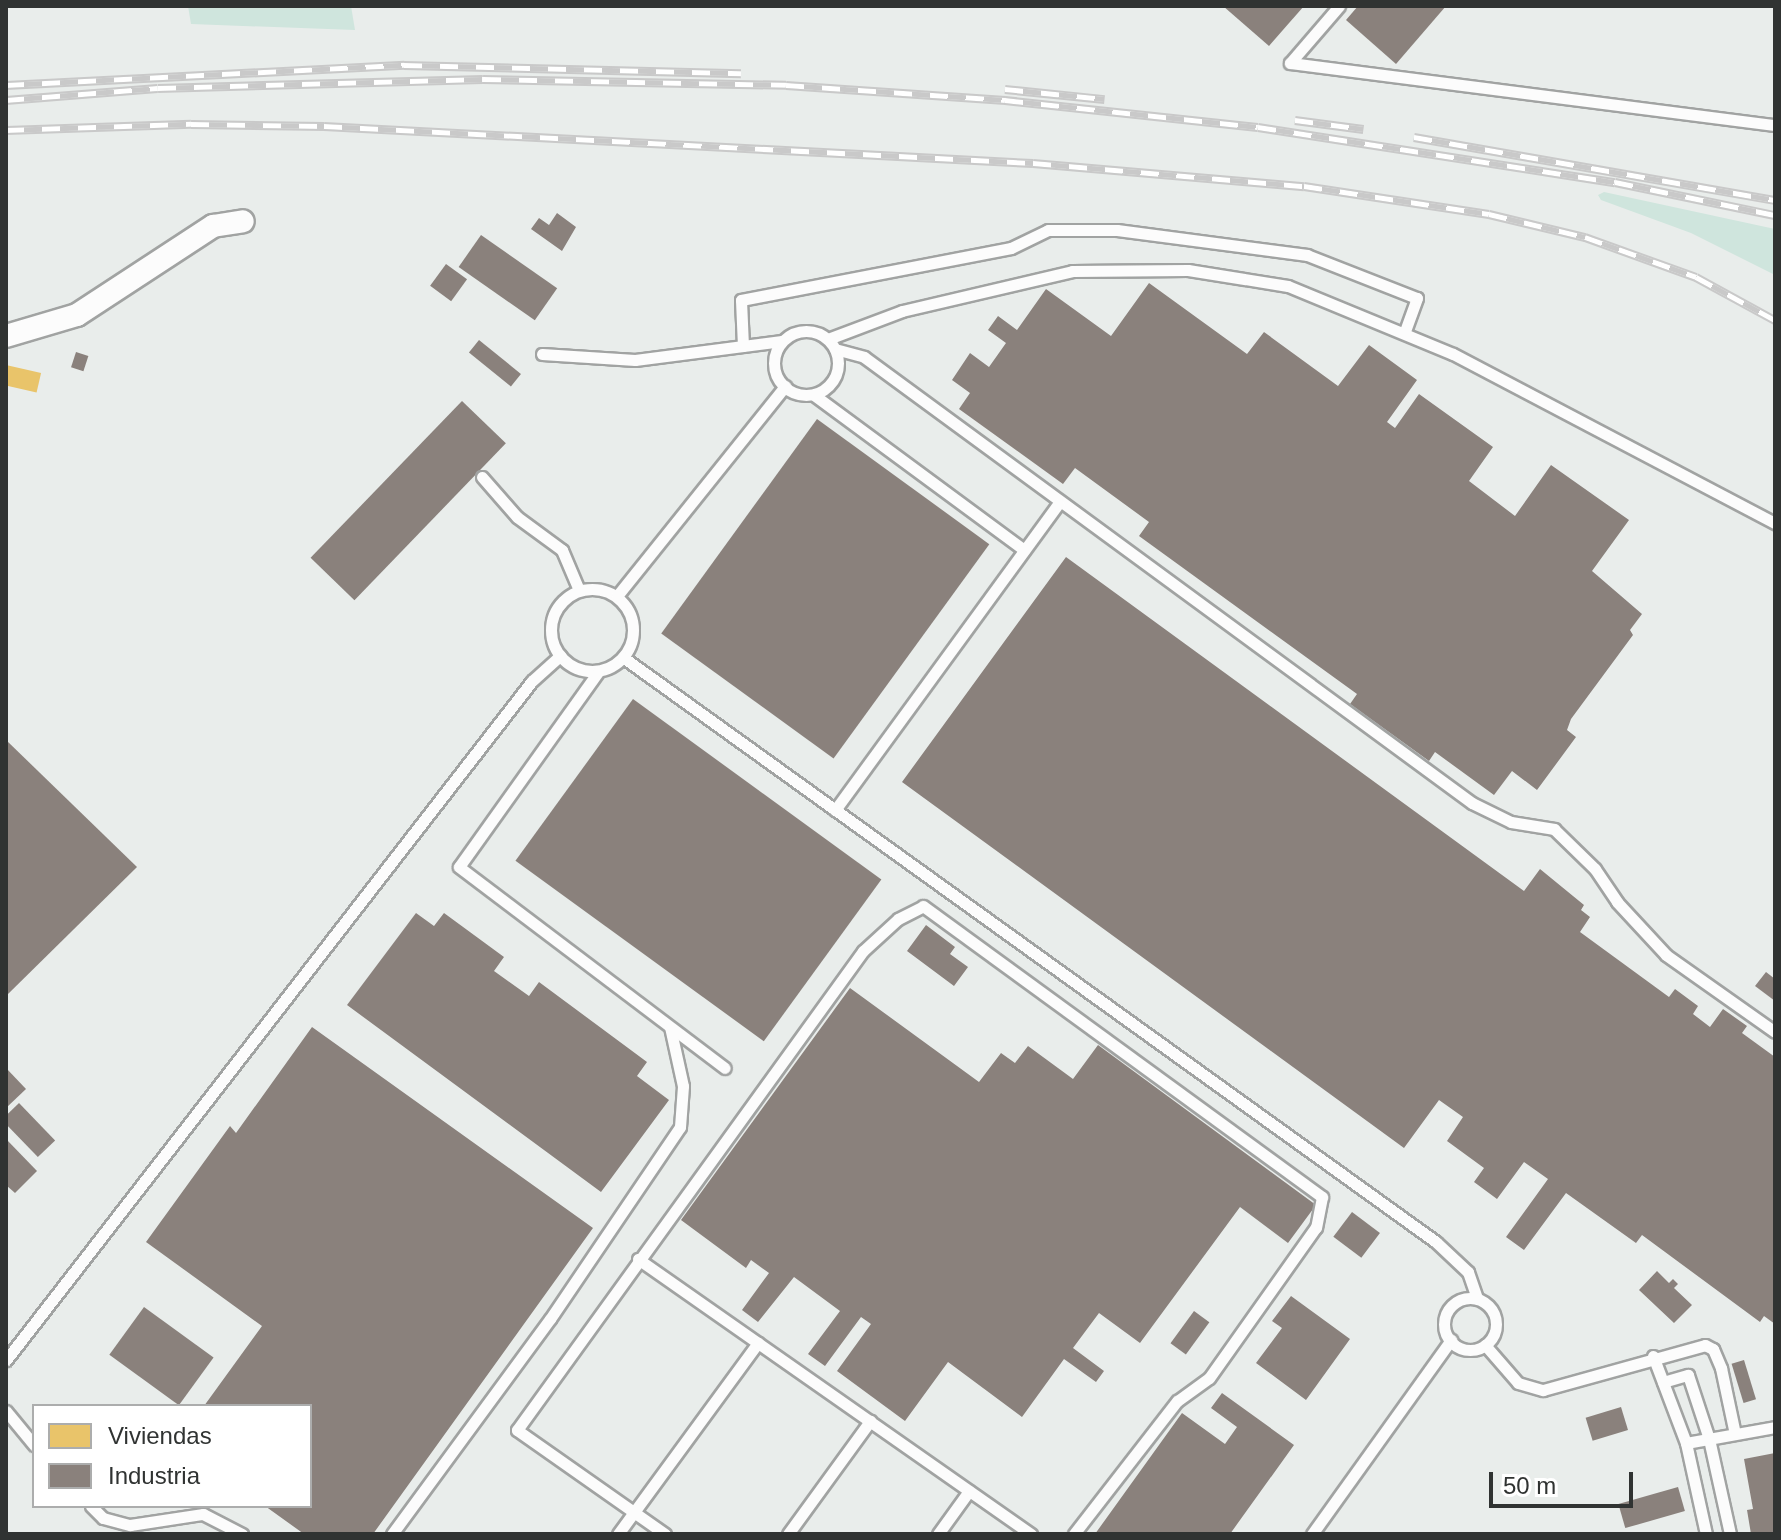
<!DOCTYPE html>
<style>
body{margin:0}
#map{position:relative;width:1781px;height:1540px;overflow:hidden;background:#e9edeb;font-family:Helvetica,sans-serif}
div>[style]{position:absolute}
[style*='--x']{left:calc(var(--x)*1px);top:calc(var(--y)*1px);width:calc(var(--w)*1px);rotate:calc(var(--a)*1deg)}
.green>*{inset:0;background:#cfe5dd}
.homes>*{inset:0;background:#e9c46a;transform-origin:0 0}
.industry>*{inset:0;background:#8a817c;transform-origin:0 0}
.roads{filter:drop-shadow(2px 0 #a1a3a2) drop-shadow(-2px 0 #a1a3a2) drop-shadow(0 2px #a1a3a2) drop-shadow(0 -2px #a1a3a2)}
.lane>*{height:11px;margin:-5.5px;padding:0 5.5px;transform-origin:5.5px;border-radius:5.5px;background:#fcfcfc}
.lane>.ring{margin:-5.5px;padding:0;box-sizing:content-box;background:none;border:11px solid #fcfcfc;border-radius:50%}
.street>*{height:22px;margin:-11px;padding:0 11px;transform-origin:11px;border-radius:11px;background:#fcfcfc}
.rail>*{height:9px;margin-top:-4.5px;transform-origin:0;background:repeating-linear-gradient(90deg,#fff 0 18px,#c9c9c9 0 36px);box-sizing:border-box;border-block:2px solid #c9c9c9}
span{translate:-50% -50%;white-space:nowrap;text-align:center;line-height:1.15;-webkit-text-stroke:8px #fff;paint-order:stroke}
.frame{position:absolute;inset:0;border:8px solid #303332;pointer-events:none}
.legend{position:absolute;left:32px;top:1404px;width:280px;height:104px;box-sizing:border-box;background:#fff;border:2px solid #acadad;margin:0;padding:10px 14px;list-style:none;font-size:24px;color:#303332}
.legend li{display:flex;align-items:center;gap:16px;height:40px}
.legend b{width:40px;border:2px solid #acadad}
.scale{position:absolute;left:1489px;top:1472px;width:144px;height:36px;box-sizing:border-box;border:4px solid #303332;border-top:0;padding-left:10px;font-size:24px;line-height:28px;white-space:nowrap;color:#303332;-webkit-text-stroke:6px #fff;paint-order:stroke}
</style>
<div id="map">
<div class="green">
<i style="clip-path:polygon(188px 6px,351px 6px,355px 30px,191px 24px)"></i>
<i style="clip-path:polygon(1604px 192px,1775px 229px,1775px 275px,1691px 233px,1601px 200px,1598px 195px)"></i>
</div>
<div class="homes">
<i style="left:6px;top:365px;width:36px;height:20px;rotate:13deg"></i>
</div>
<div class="industry">
<i style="clip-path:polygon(1223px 6px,1304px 6px,1269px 46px)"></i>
<i style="clip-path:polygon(1358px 6px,1446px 6px,1396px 64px,1346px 20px)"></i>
<i style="clip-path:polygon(557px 213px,576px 227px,562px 251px,531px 229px,539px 218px,549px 225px)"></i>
<i style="left:481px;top:235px;width:93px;height:39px;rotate:35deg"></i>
<i style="left:446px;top:264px;width:26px;height:27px;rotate:36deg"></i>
<i style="clip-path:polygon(1149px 283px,1247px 354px,1264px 332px,1338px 386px,1369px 345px,1417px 380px,1387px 422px,1395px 428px,1419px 394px,1493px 447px,1469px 481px,1515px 516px,1551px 465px,1629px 520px,1592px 571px,1642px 614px,1630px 630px,1633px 635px,1571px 719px,1567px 730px,1576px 737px,1537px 790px,1512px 771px,1494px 795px,1435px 752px,1429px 761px,1350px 704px,1357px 694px,1139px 536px,1149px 522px,1075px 468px,1063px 484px,959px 409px,970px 393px,952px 380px,970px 353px,989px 367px,1006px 343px,988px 330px,998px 316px,1017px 330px,1046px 289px,1111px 336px)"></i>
<i style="left:479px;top:340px;width:54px;height:16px;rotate:39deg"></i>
<i style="left:76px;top:352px;width:13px;height:16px;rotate:18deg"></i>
<i style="left:462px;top:401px;width:61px;height:218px;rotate:44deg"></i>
<i style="left:817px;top:419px;width:213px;height:265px;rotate:36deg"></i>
<i style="clip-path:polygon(1066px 557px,1524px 891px,1540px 869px,1584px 905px,1581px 910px,1590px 917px,1580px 932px,1669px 997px,1675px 989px,1698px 1006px,1693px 1014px,1710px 1027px,1723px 1009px,1747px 1026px,1742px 1033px,1775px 1057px,1775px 1324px,1764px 1316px,1760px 1322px,1642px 1235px,1636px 1243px,1566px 1193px,1524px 1250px,1506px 1237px,1548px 1179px,1524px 1162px,1497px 1199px,1474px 1182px,1484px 1168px,1447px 1141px,1463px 1117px,1439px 1100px,1404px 1148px,902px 782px)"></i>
<i style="left:633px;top:699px;width:307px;height:200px;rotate:36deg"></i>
<i style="clip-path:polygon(6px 740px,137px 867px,6px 996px)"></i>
<i style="clip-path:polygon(416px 913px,434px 926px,444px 913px,504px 957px,494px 971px,529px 996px,539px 982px,647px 1062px,637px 1076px,669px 1100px,601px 1192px,347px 1005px)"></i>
<i style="clip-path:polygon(926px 925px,955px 947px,950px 954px,968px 967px,954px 986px,907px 951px)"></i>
<i style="clip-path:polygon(1766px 972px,1775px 979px,1775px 1001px,1755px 986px)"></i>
<i style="clip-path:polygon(850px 988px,979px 1082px,1001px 1053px,1015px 1063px,1028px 1046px,1073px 1079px,1098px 1045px,1316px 1205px,1288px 1243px,1240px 1207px,1140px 1343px,1099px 1313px,1073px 1348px,1104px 1371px,1096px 1382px,1064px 1359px,1022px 1417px,948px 1362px,905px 1421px,837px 1371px,871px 1324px,861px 1317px,825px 1366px,808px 1354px,840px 1311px,794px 1277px,758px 1322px,742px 1310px,769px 1273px,751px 1260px,746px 1268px,681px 1220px)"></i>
<i style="clip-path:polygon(312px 1027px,593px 1228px,373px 1534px,304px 1534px,265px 1506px,310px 1506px,310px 1406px,204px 1406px,262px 1326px,146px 1242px,230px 1126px,236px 1133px)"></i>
<i style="clip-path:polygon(6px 1068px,26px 1089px,6px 1108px)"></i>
<i style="left:19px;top:1103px;width:52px;height:24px;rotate:46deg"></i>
<i style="clip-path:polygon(6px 1139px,37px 1171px,15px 1193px,6px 1185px)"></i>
<i style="left:1352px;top:1212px;width:35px;height:31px;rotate:37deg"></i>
<i style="clip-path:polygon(1657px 1271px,1669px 1283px,1673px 1279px,1678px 1284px,1674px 1288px,1692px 1305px,1674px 1323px,1639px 1290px)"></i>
<i style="clip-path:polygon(1291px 1296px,1350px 1339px,1306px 1400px,1256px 1363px,1282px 1328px,1272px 1321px)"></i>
<i style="left:144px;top:1307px;width:86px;height:59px;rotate:36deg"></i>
<i style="left:1194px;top:1311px;width:19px;height:40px;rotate:36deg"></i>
<i style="left:1744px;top:1360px;width:41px;height:13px;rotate:73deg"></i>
<i style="clip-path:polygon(1222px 1393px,1294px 1445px,1230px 1534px,1095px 1534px,1182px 1413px,1225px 1444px,1237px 1427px,1211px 1408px)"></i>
<i style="left:1621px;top:1407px;width:24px;height:37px;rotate:73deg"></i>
<i style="clip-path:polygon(1775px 1453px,1775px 1534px,1751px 1534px,1747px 1510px,1753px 1509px,1744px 1459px)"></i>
<i style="left:1678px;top:1487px;width:25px;height:62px;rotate:74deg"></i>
</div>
<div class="roads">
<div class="lane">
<i style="--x:1339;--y:6;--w:75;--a:130.7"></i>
<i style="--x:1290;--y:63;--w:489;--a:7.3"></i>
<i class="ring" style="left:774px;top:331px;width:53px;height:53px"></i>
<i style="--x:828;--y:339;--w:79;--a:-20.7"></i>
<i style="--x:902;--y:311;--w:175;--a:-13.2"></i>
<i style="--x:1072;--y:271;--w:116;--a:-0.5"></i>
<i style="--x:1188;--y:270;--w:101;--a:9.1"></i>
<i style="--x:1288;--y:286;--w:178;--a:22.4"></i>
<i style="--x:1453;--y:354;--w:364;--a:27.7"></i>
<i style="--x:743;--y:346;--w:46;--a:-92.5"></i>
<i style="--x:741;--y:300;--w:275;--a:-10.9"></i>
<i style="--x:1011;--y:248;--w:41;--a:-25.9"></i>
<i style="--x:1048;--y:230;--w:69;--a:0"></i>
<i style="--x:1117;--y:230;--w:192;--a:7.5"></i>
<i style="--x:1307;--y:255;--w:118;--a:21.4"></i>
<i style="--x:1417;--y:298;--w:37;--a:110"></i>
<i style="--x:835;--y:349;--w:30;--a:15"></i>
<i style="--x:864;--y:357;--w:754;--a:36.26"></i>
<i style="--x:1472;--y:803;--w:43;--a:26"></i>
<i style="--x:1511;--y:822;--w:44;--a:9.2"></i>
<i style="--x:1554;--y:829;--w:57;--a:44.3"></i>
<i style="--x:1595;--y:869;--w:40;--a:56"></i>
<i style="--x:1617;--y:902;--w:72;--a:47.2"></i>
<i style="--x:1666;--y:955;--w:133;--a:35.2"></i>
<i style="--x:542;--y:354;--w:93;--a:3.7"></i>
<i style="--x:635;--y:360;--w:148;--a:-7.4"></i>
<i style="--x:814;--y:395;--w:261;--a:36.4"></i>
<i style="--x:482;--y:477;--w:53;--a:48.8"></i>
<i style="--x:517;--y:517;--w:56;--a:36.3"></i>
<i style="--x:562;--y:550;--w:43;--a:67"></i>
<i class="ring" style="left:551px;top:589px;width:71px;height:71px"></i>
<i style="--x:617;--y:596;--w:269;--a:-51.3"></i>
<i style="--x:624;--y:658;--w:1000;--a:35.72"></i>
<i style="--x:1436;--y:1242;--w:44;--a:43.2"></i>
<i style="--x:1468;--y:1272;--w:28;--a:71"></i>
<i style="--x:598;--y:672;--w:239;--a:125.5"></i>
<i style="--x:459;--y:867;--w:333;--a:37.1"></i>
<i style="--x:835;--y:810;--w:379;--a:-53.9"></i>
<i style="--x:638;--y:1259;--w:480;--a:35"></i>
<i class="ring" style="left:1444px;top:1298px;width:41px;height:41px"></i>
<i style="--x:1485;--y:1345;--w:50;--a:49"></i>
<i style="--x:1518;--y:1383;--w:26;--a:16"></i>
<i style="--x:1543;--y:1390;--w:168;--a:-15.5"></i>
<i style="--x:1705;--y:1345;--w:9;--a:27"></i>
<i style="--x:1713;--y:1349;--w:21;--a:67"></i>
<i style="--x:1721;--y:1368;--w:67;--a:78"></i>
<i style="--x:1653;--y:1356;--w:93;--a:69.2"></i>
<i style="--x:1686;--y:1443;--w:93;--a:77.6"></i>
<i style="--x:6;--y:1360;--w:859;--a:-52.24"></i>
<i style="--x:532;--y:681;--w:38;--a:-42"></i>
<i style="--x:1663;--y:1382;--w:26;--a:-16"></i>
<i style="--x:1688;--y:1375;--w:67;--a:71.8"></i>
<i style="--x:1709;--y:1439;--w:97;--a:77.5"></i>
<i style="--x:6;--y:1411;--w:44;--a:50.5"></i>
<i style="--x:1686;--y:1443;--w:90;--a:-10.2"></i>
<i style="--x:91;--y:1506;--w:17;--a:45"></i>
<i style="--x:103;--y:1518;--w:28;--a:15"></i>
<i style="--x:130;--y:1525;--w:74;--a:-8.6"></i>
<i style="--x:203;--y:1514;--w:44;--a:27.1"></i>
<i style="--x:392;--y:1534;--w:267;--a:-53.7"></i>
<i style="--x:550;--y:1319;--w:232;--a:-55.9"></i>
<i style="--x:680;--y:1127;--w:41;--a:-85.8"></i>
<i style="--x:683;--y:1086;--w:60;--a:-102.4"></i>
<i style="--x:618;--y:1534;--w:237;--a:-53.8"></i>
<i style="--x:665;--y:1534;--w:181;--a:-144.9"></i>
<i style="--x:517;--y:1430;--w:591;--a:-54.16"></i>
<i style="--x:863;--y:951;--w:47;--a:-42.4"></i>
<i style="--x:898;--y:919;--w:28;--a:-27"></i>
<i style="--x:923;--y:906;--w:494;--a:36.1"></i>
<i style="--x:1322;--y:1197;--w:31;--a:101"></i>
<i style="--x:1316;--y:1227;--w:185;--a:125.3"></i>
<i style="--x:1209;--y:1378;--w:39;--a:144"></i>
<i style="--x:1177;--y:1401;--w:168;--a:127.8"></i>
<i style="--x:788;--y:1534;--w:140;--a:-54"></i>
<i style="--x:938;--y:1534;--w:53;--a:-54.2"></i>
<i style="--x:1312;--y:1534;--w:239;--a:-54.4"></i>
</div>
<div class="street">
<i style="--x:6;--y:336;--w:74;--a:-16.5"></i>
<i style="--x:77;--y:315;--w:163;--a:-33.2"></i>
<i style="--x:213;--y:226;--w:30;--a:-9"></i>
</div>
</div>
<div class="rail">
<i style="--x:6;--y:85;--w:399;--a:-2.9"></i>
<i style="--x:404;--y:65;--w:337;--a:1.4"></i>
<i style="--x:1005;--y:89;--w:100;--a:5.8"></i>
<i style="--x:6;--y:100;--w:152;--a:-4.5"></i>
<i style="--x:158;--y:88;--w:325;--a:-1.6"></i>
<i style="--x:483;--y:79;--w:303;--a:1.1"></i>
<i style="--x:786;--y:85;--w:220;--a:3.9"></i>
<i style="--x:1005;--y:100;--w:254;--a:6.1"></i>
<i style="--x:1258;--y:127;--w:361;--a:8.8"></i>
<i style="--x:1615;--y:182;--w:163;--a:11.7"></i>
<i style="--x:1295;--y:120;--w:69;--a:7.5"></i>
<i style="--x:6;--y:130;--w:185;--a:-1.9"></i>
<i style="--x:191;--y:124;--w:133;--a:0.9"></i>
<i style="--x:324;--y:126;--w:710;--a:2.99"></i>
<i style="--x:1033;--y:163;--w:272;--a:4.9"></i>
<i style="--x:1304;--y:186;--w:187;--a:8.6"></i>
<i style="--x:1489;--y:214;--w:99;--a:13.5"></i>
<i style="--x:1585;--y:237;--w:118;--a:19.8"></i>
<i style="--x:1696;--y:277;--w:90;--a:28.6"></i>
<i style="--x:1414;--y:137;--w:366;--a:9.9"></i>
</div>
<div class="frame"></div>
<ul class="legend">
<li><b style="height:22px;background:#e9c46a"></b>Viviendas</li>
<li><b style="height:22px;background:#8a817c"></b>Industria</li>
</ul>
<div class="scale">50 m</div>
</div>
